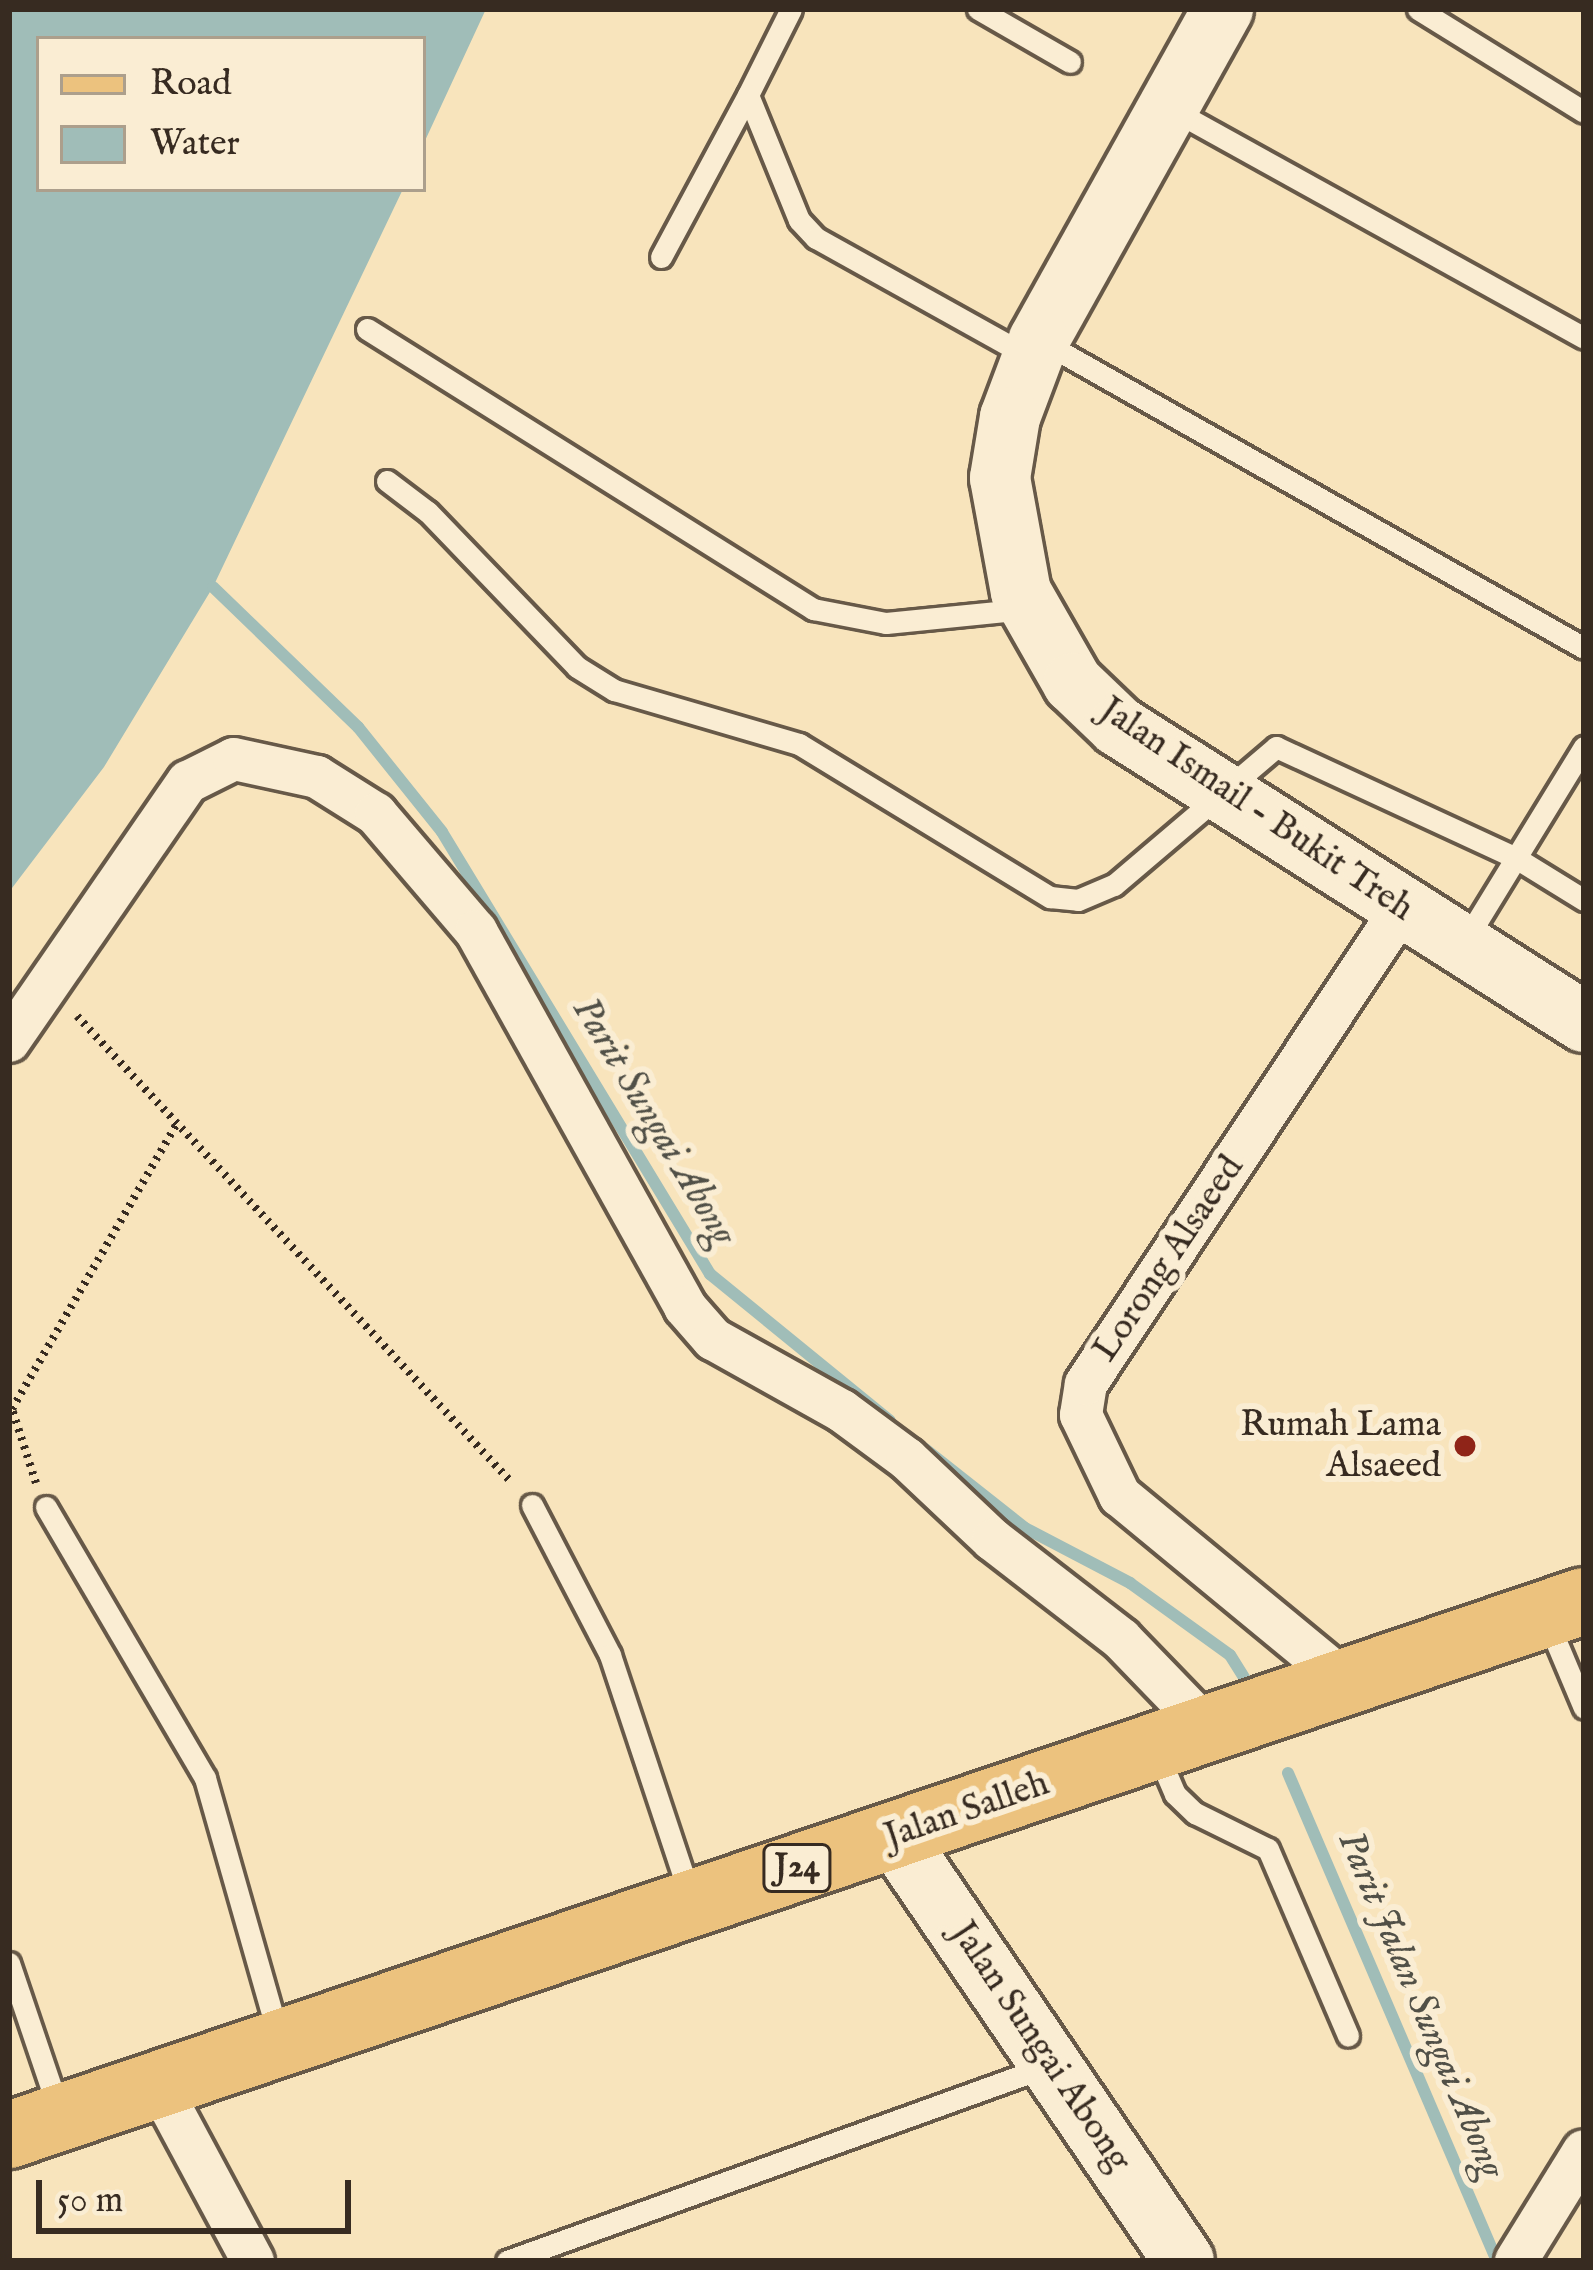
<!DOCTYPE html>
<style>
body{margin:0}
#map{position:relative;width:1593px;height:2270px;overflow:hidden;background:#f8e4bc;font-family:"IM FELL English",serif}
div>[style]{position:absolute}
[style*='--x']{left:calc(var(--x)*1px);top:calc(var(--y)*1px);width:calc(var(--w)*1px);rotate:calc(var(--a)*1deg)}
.water>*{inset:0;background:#a0bdb8}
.stream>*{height:12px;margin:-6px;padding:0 6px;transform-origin:6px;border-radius:6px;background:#a0bdb8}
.path>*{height:8px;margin-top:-4px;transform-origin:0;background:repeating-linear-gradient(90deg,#372b21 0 3px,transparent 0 9px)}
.roads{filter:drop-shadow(3px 0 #675948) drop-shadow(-3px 0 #675948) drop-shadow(0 3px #675948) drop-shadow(0 -3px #675948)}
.lane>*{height:21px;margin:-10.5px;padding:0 10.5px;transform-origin:10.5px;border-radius:10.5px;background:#faedd3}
.street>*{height:42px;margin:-21px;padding:0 21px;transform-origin:21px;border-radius:21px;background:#faedd3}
.secondary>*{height:60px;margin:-30px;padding:0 30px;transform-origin:30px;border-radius:30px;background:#faedd3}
.primary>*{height:66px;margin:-33px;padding:0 33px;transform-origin:33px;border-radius:33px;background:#ecc27e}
.dots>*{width:33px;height:33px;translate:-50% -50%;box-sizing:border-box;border:6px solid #faedd3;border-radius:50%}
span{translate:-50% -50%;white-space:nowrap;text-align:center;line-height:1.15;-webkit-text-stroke:12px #faedd3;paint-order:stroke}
.shield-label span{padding:3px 9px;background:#faedd3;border:3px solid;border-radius:9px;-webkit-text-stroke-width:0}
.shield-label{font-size:33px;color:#372b21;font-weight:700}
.street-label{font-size:36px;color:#372b21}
.poi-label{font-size:36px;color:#372b21}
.right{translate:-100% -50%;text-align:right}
.water-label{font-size:39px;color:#515047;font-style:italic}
.frame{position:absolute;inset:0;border:12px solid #372b21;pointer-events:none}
.legend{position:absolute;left:36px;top:36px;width:390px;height:156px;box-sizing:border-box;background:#faedd3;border:3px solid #ac9f8c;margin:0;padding:15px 21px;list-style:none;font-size:36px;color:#372b21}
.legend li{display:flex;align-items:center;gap:24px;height:60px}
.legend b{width:60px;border:3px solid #ac9f8c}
.scale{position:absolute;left:36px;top:2180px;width:315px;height:54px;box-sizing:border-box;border:6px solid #372b21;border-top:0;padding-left:15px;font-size:36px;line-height:42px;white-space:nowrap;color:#372b21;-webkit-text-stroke:9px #faedd3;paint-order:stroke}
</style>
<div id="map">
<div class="water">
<i style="clip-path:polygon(9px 9px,486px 9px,423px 145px,423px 39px,39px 39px,39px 189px,403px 189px,213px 587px,104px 767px,9px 892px)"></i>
</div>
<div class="stream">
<i style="--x:213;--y:587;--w:202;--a:44"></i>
<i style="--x:358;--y:727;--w:134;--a:51.3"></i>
<i style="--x:442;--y:832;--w:517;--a:58.77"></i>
<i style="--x:710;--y:1274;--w:232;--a:39.2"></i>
<i style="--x:925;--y:1449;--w:127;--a:38.3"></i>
<i style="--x:1025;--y:1528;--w:119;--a:27.6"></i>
<i style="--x:1130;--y:1583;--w:123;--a:35.8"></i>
<i style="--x:1230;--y:1655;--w:32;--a:58"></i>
<i style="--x:1288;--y:1773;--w:531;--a:66.82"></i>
</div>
<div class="path">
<i style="--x:77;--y:1016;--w:638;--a:47.03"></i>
<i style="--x:36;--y:1483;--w:78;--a:-108"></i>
<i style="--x:12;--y:1409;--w:330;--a:-60"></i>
</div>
<div class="roads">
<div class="lane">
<i style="--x:791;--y:9;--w:96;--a:116.6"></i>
<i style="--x:748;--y:95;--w:135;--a:67.8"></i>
<i style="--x:799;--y:220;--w:25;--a:47"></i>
<i style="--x:816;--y:238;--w:240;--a:29.1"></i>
<i style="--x:978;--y:9;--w:106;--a:29.9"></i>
<i style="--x:1418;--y:9;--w:195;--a:31.8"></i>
<i style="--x:1171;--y:109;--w:472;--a:29"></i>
<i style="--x:661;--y:257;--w:184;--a:-61.8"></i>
<i style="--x:367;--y:329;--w:527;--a:32.12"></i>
<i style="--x:813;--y:609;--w:74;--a:10.9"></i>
<i style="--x:886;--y:623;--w:142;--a:-5.7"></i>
<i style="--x:1045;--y:343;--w:619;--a:29.5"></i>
<i style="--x:387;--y:481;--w:51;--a:37.1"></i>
<i style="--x:428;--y:512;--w:215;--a:46.1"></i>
<i style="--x:577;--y:667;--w:44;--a:31.9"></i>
<i style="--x:614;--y:690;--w:193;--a:16.3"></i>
<i style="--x:799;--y:744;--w:294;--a:31.4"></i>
<i style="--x:1050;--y:897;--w:28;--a:6"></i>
<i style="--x:1078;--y:900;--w:39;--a:-23"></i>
<i style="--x:1114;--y:885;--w:213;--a:-40.4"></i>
<i style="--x:1276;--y:747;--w:264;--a:24.8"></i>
<i style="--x:1516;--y:858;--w:80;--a:31.7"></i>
<i style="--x:1465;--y:941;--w:228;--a:-58.5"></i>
<i style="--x:532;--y:1505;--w:169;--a:62.5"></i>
<i style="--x:610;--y:1655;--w:256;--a:71.6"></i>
<i style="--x:46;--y:1507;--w:314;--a:59.6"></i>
<i style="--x:205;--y:1778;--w:269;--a:74.1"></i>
<i style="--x:1547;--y:1620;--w:95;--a:67.2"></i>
<i style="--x:1157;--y:1752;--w:46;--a:66.8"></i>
<i style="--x:1175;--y:1794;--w:28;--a:44"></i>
<i style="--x:1195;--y:1813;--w:81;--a:26.3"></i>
<i style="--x:1268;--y:1849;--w:203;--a:66.8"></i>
<i style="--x:9;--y:1963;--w:156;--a:71.3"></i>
<i style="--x:507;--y:2261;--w:575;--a:-19.82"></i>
</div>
<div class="street">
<i style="--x:9;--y:1041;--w:315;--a:-55.4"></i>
<i style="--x:188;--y:782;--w:51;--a:-26.6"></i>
<i style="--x:234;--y:759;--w:85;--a:12.2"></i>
<i style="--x:317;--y:777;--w:70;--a:32.1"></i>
<i style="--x:376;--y:814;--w:154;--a:49.5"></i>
<i style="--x:476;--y:931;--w:430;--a:60.9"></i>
<i style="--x:685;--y:1307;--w:43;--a:48.8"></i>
<i style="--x:713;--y:1339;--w:148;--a:29.2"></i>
<i style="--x:842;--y:1411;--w:81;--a:36.4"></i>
<i style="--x:907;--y:1459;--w:118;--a:43.3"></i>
<i style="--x:993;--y:1540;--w:162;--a:37.7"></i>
<i style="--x:1121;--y:1639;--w:125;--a:46"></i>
<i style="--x:1346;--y:1682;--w:293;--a:-140.5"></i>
<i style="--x:1120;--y:1496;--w:90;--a:-115.7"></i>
<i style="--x:1081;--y:1415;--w:31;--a:-81"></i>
<i style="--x:1086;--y:1384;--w:571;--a:-56.42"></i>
<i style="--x:158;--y:2084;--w:201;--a:61.8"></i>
<i style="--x:1516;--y:2261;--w:129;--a:-58.3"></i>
</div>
<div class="secondary">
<i style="--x:1223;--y:9;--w:379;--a:119.1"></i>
<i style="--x:1039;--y:340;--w:82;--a:110.6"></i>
<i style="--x:1010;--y:417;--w:62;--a:99.3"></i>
<i style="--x:1000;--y:478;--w:116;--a:79.6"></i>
<i style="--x:1021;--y:592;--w:105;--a:60.3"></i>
<i style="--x:1073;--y:683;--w:62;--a:43.7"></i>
<i style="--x:1118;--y:726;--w:552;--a:32.42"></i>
<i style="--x:894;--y:1835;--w:515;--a:55.75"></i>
</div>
<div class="primary">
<i style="--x:9;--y:2135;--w:1663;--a:-18.73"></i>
</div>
</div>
<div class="dots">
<i style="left:1465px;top:1446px;background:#8f2418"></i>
</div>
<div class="shield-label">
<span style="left:797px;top:1868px">J24</span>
</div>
<div class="street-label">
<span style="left:1256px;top:810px;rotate:34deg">Jalan Ismail - Bukit Treh</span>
<span style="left:1169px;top:1259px;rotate:-56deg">Lorong Alsaeed</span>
<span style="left:967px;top:1811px;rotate:-19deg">Jalan Salleh</span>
<span style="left:1040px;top:2047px;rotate:56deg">Jalan Sungai Abong</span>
</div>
<div class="poi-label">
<span class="right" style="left:1441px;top:1446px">Rumah Lama<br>Alsaeed</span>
</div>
<div class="water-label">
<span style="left:653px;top:1122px;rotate:59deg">Parit Sungai Abong</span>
<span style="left:1420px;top:2005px;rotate:67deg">Parit Jalan Sungai Abong</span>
</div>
<div class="frame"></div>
<ul class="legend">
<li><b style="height:15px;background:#ecc27e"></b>Road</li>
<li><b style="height:33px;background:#a0bdb8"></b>Water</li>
</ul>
<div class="scale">50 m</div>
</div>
